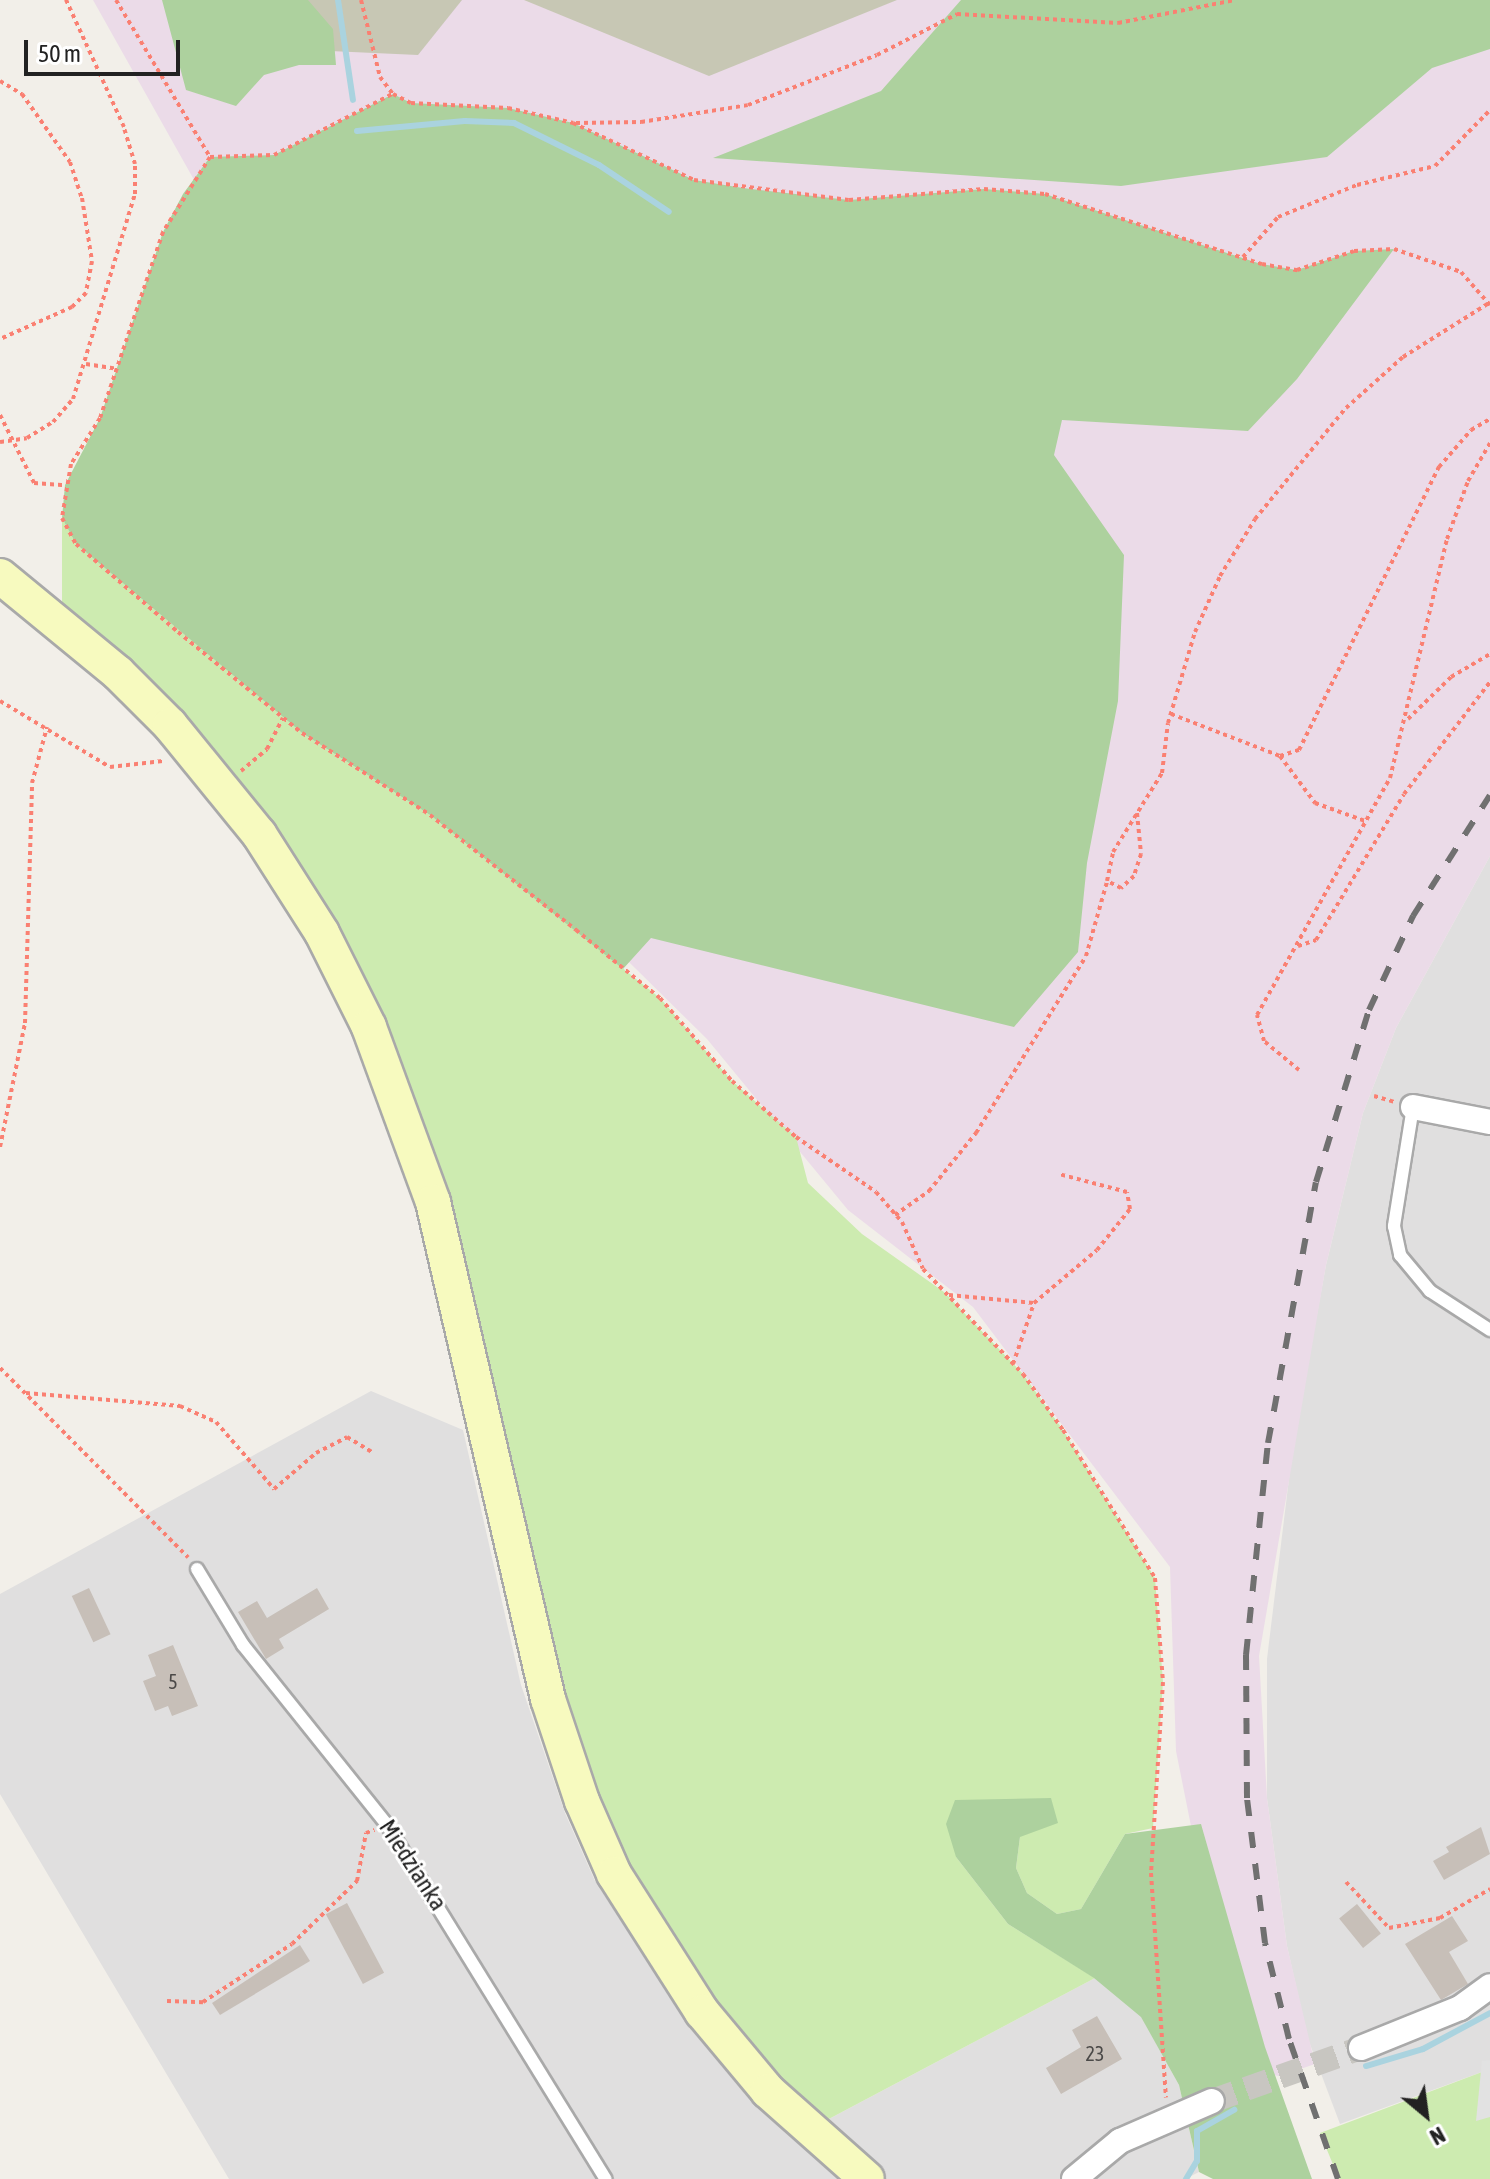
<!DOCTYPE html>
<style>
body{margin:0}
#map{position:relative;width:1490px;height:2179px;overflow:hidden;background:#f2efe9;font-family:"Asap Condensed",sans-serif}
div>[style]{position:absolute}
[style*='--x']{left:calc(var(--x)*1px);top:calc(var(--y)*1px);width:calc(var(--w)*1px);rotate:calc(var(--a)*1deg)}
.residential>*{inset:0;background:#e0dfdf}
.industrial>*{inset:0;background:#ebdbe8}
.construction>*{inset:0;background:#c7c7b4}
.grass>*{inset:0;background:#cdebb0}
.forest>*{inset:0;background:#add19e}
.parking>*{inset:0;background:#e2e2e2}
.stream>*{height:6px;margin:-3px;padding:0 3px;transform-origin:3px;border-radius:3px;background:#aad3df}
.building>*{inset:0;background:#c7bfb8;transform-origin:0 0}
.street-tunnel>*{height:24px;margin-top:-12px;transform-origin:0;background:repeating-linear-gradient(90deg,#c8c6c1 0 24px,transparent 0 36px)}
.path>*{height:4px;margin-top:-2px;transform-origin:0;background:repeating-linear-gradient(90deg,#fa8072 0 4px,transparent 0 8px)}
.roads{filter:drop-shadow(2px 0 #a9a9a9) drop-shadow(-2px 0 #a9a9a9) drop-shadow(0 2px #a9a9a9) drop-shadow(0 -2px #a9a9a9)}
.lane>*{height:12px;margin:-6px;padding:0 6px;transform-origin:6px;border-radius:6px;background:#fff}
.street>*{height:24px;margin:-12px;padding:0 12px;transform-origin:12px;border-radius:12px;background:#fff}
.secondary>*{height:34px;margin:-17px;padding:0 17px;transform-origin:17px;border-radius:17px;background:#f7fabf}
.rail>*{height:6px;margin-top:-3px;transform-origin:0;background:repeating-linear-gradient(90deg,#707070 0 16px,transparent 0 32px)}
span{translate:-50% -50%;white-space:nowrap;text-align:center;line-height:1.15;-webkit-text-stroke:6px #fff;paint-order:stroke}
.number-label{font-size:20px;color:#4b4948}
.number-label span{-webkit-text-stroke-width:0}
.street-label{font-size:24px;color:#222}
.north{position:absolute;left:1386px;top:2075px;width:80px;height:80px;-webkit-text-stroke:6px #fff;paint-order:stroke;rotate:151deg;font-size:22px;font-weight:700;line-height:32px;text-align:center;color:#222}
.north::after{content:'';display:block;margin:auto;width:28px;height:36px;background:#222;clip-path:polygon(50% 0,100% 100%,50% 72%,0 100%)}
.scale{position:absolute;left:24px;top:40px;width:156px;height:36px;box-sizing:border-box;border:4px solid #222;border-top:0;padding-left:10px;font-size:24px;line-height:28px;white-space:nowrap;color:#222;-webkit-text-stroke:6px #fff;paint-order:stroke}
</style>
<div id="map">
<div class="residential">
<i style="clip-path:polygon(1490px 856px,1490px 2069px,1340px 2124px,1308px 2039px,1287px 1946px,1267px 1798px,1267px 1659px,1293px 1446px,1326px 1265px,1363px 1113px,1396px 1028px)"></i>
<i style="clip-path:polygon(371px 1391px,463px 1430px,521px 1685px,565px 1813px,595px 1881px,689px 2024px,793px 2138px,1095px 1978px,1141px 2016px,1179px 2085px,1199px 2172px,1185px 2179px,229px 2179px,0 1794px,0 1594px)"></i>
</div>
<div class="industrial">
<i style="clip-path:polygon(93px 0,1490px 0,1490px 856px,1396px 1028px,1363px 1113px,1326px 1265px,1259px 1656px,1267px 1798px,1287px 1946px,1315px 2064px,1280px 2076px,1254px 2073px,1211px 1926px,1176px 1751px,1170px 1567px,973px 1307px,848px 1210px,707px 1039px,563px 897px,207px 203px)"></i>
</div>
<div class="construction">
<i style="clip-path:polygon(248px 0,462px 0,418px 55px,286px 49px)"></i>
<i style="clip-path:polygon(524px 0,897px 0,709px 76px)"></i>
</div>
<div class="grass">
<i style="clip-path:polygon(62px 518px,76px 544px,302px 733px,430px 815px,660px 998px,732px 1081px,796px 1137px,808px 1183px,862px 1234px,944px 1292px,1023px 1374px,1063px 1430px,1155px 1578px,1163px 1682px,1153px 1828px,1125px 1834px,1081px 1909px,1057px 1914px,1027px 1893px,1016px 1868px,1020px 1837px,985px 1800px,955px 1800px,956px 1857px,1008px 1924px,1095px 1978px,808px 2130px,768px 2091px,582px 1801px,457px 1291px,305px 903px,62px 624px)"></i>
<i style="clip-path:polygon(1490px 2069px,1490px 2179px,1339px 2179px,1320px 2133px)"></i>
</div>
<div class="forest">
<i style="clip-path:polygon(162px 0,308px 0,333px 29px,336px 65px,299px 65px,264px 75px,236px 106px,186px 90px)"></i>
<i style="clip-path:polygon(961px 0,1490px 0,1490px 49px,1432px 68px,1327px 157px,1121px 186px,713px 158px,881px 91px)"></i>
<i style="clip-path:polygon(393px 94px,411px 103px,508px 108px,573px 123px,694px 180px,743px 188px,849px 200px,984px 189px,1045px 194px,1261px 264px,1297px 270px,1354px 251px,1394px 249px,1297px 379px,1248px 431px,1062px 420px,1054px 455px,1124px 555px,1118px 701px,1087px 863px,1078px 952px,1014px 1027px,651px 938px,623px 969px,430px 815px,302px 733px,76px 544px,62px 518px,65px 485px,100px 418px,163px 232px,183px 194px,210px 157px,274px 155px)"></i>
<i style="clip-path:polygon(1051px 1798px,1058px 1823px,1020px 1837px,1016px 1868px,1027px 1893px,1057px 1914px,1081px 1909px,1125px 1834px,1201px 1824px,1265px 2047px,1312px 2179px,1213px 2179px,1199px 2172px,1179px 2085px,1141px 2017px,1094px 1978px,1008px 1924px,956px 1857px,946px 1824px,955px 1800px)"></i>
</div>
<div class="parking">
<i style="clip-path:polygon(1490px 2060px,1490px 2117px,1476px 2121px,1482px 2061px)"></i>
</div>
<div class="stream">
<i style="--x:338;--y:0;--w:101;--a:81.5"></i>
<i style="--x:357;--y:131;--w:108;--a:-5.3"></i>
<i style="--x:465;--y:121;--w:49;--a:2.3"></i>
<i style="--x:514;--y:123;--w:95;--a:26.3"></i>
<i style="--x:599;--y:165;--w:84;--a:33.9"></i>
<i style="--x:1366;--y:2066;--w:59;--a:-16.6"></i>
<i style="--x:1423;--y:2049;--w:76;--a:-28.2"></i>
<i style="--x:1186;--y:2179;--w:21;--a:-59"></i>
<i style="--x:1197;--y:2161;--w:30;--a:-90"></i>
<i style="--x:1197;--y:2131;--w:43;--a:-29.6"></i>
</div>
<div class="building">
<i style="left:89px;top:1588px;width:51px;height:19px;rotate:65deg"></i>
<i style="clip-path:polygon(317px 1588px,329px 1609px,279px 1639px,284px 1648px,266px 1659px,238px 1612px,257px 1601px,267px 1618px)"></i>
<i style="clip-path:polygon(173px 1645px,198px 1706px,172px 1716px,168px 1706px,155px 1711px,143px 1681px,156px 1676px,148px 1655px)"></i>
<i style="clip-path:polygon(1481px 1827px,1490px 1854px,1444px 1880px,1433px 1861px,1449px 1852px,1446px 1847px)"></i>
<i style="left:347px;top:1903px;width:79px;height:24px;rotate:62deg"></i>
<i style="left:1357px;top:1904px;width:38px;height:23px;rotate:51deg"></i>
<i style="clip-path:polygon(1452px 1916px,1468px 1941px,1449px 1952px,1468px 1984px,1441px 2000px,1405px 1944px)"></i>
<i style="clip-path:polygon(300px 1945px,310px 1961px,220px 2015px,212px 2003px)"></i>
<i style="clip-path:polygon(1097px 2016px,1122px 2059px,1061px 2094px,1046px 2068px,1081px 2047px,1072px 2030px)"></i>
</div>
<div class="street-tunnel">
<i style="--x:1212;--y:2101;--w:158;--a:-19.6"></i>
</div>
<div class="path">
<i style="--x:116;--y:0;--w:183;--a:59.1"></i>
<i style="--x:361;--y:0;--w:79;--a:76.1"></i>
<i style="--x:380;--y:77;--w:21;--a:53"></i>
<i style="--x:393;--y:94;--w:20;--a:27"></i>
<i style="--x:411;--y:103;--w:97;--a:3"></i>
<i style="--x:508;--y:108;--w:67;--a:13"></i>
<i style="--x:573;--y:123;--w:134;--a:25.2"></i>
<i style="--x:694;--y:180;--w:156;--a:7.4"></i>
<i style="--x:849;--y:200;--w:135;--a:-4.7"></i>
<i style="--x:984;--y:189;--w:61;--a:4.7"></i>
<i style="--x:1045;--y:194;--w:228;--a:17.9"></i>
<i style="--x:1262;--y:264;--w:36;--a:10"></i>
<i style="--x:1297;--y:270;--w:60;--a:-18.4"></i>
<i style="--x:1354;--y:251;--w:40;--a:-2.9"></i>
<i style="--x:1394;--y:249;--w:71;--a:18.9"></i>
<i style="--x:1461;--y:272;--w:44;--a:48.7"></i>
<i style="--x:0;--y:81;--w:26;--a:31"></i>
<i style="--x:22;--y:94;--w:83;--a:54.8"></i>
<i style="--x:70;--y:162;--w:38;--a:72"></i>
<i style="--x:82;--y:198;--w:64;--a:81"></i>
<i style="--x:92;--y:261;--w:33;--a:101"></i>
<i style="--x:86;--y:293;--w:20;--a:135"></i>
<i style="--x:72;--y:307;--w:79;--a:156"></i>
<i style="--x:576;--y:123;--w:65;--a:-0.9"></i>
<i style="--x:641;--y:122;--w:108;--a:-9"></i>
<i style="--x:748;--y:105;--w:138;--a:-21.2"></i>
<i style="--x:877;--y:55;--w:90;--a:-27.1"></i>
<i style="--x:957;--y:14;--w:161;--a:3.2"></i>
<i style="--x:1118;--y:23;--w:119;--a:-11.1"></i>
<i style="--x:210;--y:157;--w:89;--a:122.1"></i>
<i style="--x:163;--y:232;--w:196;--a:108.7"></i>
<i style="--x:100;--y:418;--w:54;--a:122.2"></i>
<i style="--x:71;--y:464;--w:55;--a:99.5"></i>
<i style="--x:62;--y:518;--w:30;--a:62"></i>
<i style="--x:76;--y:544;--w:135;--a:40.8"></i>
<i style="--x:178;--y:632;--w:160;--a:39.2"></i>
<i style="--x:302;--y:733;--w:152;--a:32.6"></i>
<i style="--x:430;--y:815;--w:186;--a:38.2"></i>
<i style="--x:576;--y:930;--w:108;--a:39"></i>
<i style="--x:660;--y:998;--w:110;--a:49.1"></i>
<i style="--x:732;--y:1081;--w:85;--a:41.2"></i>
<i style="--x:796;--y:1137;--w:97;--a:34.5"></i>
<i style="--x:876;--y:1192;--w:40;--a:49"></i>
<i style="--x:902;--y:1222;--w:51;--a:65.9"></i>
<i style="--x:923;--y:1269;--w:145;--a:46.4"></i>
<i style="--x:1023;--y:1374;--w:69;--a:54.5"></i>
<i style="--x:1063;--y:1430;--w:174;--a:58.1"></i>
<i style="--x:1155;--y:1578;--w:104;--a:85.6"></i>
<i style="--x:1163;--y:1682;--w:191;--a:93.6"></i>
<i style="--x:1151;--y:1873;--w:225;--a:86.2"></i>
<i style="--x:210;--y:157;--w:64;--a:-1.8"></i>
<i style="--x:274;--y:155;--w:133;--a:-27.3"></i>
<i style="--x:1243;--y:257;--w:53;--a:-48.8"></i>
<i style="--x:1278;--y:217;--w:85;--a:-22.1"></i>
<i style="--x:1357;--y:185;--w:80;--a:-13.7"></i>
<i style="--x:1435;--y:166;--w:78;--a:-45.5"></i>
<i style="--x:86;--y:364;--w:31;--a:9"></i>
<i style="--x:0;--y:415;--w:76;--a:63.4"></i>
<i style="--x:34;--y:483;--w:31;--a:4"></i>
<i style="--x:0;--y:442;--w:27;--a:-8"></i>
<i style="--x:27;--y:438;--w:31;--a:-32"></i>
<i style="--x:53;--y:422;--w:30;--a:-49"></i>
<i style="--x:73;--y:399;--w:214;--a:-73.2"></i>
<i style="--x:135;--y:194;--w:30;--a:-90"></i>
<i style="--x:135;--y:164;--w:39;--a:-107"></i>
<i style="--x:124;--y:127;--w:140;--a:-114.5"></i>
<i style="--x:0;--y:701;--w:128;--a:31"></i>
<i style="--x:110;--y:767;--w:53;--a:-6.5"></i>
<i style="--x:1171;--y:714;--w:117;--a:21.1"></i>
<i style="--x:1280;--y:756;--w:20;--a:-18"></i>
<i style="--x:1299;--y:750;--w:316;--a:-63.7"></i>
<i style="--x:1439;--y:467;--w:49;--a:-49.1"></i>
<i style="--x:1471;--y:430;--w:22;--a:-30"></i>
<i style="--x:1408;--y:719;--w:60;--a:-44.3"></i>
<i style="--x:1451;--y:677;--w:45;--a:-30.5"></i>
<i style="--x:1280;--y:756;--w:59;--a:53.3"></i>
<i style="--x:1315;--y:803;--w:53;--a:19.8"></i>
<i style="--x:241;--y:771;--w:34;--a:-40"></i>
<i style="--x:267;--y:749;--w:35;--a:-63"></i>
<i style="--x:1137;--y:813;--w:41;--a:84.4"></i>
<i style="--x:1141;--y:854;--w:23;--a:108"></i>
<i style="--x:1134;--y:876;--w:18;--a:137"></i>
<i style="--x:1121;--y:888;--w:16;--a:-153"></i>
<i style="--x:1107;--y:881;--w:30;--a:-78"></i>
<i style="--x:1113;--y:852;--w:93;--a:-58.2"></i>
<i style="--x:1162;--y:773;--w:50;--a:-83.2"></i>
<i style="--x:1168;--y:723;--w:95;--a:-73.5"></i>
<i style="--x:1195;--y:632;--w:61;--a:-65.9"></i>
<i style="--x:1220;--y:576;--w:67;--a:-58.4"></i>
<i style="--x:1255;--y:519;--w:144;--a:-50.7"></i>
<i style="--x:1346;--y:408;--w:76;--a:-41.8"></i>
<i style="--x:1403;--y:357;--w:102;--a:-32.1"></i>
<i style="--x:1298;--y:946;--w:19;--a:-18"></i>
<i style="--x:1316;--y:940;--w:170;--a:-58.9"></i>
<i style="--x:1404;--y:794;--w:141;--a:-52.5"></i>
<i style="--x:1299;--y:1070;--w:45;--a:-140.4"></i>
<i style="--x:1264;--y:1041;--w:27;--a:-105"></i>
<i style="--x:1257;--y:1015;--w:272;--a:-60.7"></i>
<i style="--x:1390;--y:778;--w:246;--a:-76.6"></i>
<i style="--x:1447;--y:539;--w:62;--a:-70.1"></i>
<i style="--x:1468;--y:481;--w:44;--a:-59.9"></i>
<i style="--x:1374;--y:1096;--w:22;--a:16"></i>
<i style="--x:0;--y:1147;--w:126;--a:-78.6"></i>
<i style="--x:25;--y:1023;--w:240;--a:-88.3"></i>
<i style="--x:32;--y:783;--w:58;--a:-75"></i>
<i style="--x:895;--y:1215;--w:42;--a:-35.2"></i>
<i style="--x:929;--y:1191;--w:75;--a:-51"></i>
<i style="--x:976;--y:1133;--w:208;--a:-58.1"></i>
<i style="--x:1086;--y:956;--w:77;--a:-74.2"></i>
<i style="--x:949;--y:1295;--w:85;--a:5.4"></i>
<i style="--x:1034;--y:1303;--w:82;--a:-40.1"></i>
<i style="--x:1097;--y:1250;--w:53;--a:-51.2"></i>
<i style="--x:1130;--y:1209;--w:17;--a:-100"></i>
<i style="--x:1127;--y:1192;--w:70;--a:-165.2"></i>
<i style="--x:1013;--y:1364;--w:65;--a:-71"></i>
<i style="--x:0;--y:1368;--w:267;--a:45.2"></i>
<i style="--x:26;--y:1393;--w:155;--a:4.8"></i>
<i style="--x:180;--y:1406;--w:39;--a:24"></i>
<i style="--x:216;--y:1422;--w:89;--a:49.1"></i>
<i style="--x:274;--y:1489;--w:55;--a:-40.6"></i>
<i style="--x:316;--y:1453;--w:35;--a:-27"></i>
<i style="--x:347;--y:1437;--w:31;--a:31"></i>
<i style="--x:1346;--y:1882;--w:63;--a:46.9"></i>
<i style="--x:1389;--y:1928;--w:52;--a:-11.1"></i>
<i style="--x:1440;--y:1918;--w:58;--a:-30.1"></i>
<i style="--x:167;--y:2001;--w:36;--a:2"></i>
<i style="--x:203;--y:2002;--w:106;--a:-33.1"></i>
<i style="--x:292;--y:1944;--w:91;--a:-44.1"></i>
<i style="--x:357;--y:1881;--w:49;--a:-79.4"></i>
<i style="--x:366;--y:1833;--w:9;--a:-21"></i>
</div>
<div class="roads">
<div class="lane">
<i style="--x:1413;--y:1107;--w:121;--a:99.1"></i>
<i style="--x:1394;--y:1226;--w:30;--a:78"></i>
<i style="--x:1400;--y:1255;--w:47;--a:50.2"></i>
<i style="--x:1430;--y:1291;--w:72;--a:33"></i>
<i style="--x:197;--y:1569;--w:89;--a:58.8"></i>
<i style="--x:243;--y:1645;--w:231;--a:51.3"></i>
<i style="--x:387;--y:1825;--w:416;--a:58.3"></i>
</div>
<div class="street">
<i style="--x:1413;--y:1107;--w:78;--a:11"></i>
<i style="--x:1361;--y:2048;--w:107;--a:-22"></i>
<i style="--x:1460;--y:2008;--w:37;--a:-36"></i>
<i style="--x:1074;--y:2179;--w:60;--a:-39.6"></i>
<i style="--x:1120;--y:2141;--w:100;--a:-23.5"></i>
</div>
<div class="secondary">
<i style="--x:0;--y:576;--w:153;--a:39.4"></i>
<i style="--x:118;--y:673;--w:74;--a:45"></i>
<i style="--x:170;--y:725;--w:141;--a:50.8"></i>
<i style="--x:259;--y:834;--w:117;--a:57.5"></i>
<i style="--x:322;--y:933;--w:105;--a:63.4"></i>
<i style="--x:369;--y:1027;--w:186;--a:69.9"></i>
<i style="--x:433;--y:1202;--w:510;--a:76.97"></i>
<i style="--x:548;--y:1699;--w:108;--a:71.6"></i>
<i style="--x:582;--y:1801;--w:80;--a:66.3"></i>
<i style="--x:614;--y:1874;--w:164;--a:57.5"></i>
<i style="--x:702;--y:2012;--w:103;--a:50.1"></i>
<i style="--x:768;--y:2091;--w:132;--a:41.6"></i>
</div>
</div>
<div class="rail">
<i style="--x:1338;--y:2179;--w:148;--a:-109.3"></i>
<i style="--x:1289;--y:2039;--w:99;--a:-104"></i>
<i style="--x:1265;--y:1943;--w:146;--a:-97.1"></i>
<i style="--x:1247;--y:1798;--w:143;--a:-90.4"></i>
<i style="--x:1246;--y:1655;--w:213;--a:-84.1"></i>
<i style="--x:1268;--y:1443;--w:265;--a:-79.6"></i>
<i style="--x:1316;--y:1182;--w:180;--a:-72.9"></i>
<i style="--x:1369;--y:1010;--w:104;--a:-64.9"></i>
<i style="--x:1413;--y:916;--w:143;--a:-57.5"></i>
</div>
<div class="number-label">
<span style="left:173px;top:1681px">5</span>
<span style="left:1095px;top:2053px">23</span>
</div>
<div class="street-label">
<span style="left:413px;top:1865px;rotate:57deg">Miedzianka</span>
</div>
<div class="north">N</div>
<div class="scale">50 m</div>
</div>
